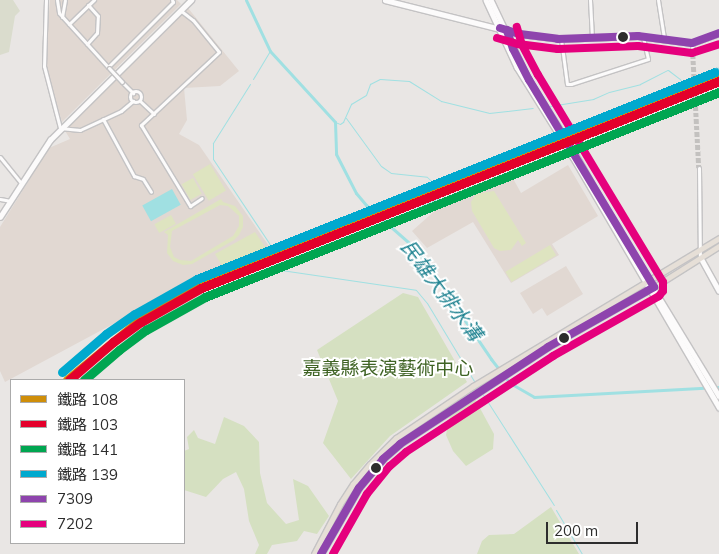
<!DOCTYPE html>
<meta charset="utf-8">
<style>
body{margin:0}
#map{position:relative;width:719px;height:554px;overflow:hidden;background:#e9e6e4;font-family:Mulish,"Noto Sans TC",sans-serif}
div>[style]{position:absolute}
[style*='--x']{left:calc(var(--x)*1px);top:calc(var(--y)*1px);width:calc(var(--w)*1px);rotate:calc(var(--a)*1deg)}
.education>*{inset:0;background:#e1d8d2}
.green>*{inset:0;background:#d5e0c1}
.cemetery>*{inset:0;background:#dadccd}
.pitch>*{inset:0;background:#dee4c0;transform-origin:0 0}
.water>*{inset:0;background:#a0e0e2;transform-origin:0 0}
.stream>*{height:1px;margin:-0.5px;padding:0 0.5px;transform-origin:0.5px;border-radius:0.5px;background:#a0e0e2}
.canal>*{height:3px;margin:-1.5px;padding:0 1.5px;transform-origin:1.5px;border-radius:1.5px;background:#a0e0e2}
.tertiary-tunnel>*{height:4.5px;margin-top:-2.25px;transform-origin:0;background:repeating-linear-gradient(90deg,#c3c1bf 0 4.5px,transparent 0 6.5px)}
.roads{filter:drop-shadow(1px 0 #c4c3c4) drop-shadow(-1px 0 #c4c3c4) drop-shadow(0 1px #c4c3c4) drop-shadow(0 -1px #c4c3c4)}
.minor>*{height:3px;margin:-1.5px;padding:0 1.5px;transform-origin:1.5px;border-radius:1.5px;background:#fcfbfb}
.minor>.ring{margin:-1.5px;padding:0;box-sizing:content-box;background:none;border:3px solid #fcfbfb;border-radius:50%}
.tertiary>*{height:4.5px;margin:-2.25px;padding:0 2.25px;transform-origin:2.25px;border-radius:2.25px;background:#fcfbfb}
.secondary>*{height:4.5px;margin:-2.25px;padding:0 2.25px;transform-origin:2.25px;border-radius:2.25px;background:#fcfbfb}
.primary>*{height:5px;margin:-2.5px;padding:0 2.5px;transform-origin:2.5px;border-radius:2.5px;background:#e6dfd7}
.bridges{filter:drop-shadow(1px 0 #c4c3c4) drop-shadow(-1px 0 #c4c3c4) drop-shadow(0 1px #c4c3c4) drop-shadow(0 -1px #c4c3c4)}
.minor-bridge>*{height:3px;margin:-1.5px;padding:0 1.5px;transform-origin:1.5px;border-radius:1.5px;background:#fcfbfb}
.bus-1>*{height:8px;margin:-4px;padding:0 4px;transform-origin:4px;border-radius:4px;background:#8e44ad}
.bus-2>*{height:8px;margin:-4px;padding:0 4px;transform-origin:4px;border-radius:4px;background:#e5007d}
.rail-1>*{height:9px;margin:-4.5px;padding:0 4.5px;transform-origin:4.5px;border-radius:4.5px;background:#cf8e09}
.rail-2>*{height:9px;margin:-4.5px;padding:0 4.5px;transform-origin:4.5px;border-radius:4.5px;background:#e4002b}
.rail-3>*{height:9px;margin:-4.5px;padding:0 4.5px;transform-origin:4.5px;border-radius:4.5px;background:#00a651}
.rail-4>*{height:9px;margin:-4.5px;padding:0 4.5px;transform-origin:4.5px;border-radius:4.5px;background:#00a9ce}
.dots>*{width:14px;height:14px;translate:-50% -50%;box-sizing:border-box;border:2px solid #fff;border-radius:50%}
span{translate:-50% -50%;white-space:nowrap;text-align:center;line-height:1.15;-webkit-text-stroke:4px #fff;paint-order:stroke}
.park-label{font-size:19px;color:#3f6324}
.water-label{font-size:20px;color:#1e8290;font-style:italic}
.legend{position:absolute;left:10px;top:379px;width:175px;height:165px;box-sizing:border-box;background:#fff;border:1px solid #ababab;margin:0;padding:6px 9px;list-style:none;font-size:15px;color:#2d2d2d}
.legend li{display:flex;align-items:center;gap:10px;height:25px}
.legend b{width:25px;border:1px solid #ababab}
.scale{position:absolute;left:546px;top:522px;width:92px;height:22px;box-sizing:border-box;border:2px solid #2d2d2d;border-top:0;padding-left:6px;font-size:15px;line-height:18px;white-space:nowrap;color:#2d2d2d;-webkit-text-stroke:4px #fff;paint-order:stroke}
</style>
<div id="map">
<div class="education">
<i style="clip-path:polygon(50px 0,177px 0,181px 4px,62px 122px,45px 64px)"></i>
<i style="clip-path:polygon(188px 8px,239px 71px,220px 86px,184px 88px,187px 120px,179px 134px,199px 145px,271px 249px,180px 288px,5px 382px,0 371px,0 227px,49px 148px,70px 139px,64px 129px)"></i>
<i style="clip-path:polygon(568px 165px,598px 216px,552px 244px,559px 255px,511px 283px,473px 222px,427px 248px,412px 231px,456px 192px,510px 173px,521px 193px)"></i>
<i style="clip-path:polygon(566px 266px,583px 294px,547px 316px,542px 308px,533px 314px,520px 293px)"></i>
</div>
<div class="green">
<i style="clip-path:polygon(403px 293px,418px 297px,467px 382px,390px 436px,351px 479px,323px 443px,338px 401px,317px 350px)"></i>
<i style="clip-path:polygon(475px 399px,494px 434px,493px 449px,466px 466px,453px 451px,446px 435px,450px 415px)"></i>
<i style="clip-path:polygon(224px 417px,244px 426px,259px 442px,260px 473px,267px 503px,286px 524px,299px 520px,293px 479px,308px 486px,329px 516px,317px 534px,304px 531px,297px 541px,272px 545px,267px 554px,255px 554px,259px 545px,249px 521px,244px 489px,236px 472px,223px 479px,206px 497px,184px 490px,184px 451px,189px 449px,187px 437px,194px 430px,198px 438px,215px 444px)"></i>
<i style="clip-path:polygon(551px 507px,579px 554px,477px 554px,482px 541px,489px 535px,514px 534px)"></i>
</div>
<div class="cemetery">
<i style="clip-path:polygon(0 0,13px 0,20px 11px,15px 16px,9px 52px,0 55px)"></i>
</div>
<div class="pitch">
<i style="left:210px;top:164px;width:31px;height:20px;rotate:59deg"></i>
<i style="left:193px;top:178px;width:18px;height:13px;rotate:61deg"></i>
<i style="clip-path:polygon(494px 191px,526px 243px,522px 246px,518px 240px,511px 250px,500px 251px,494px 248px,472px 211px,471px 202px,476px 194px)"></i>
<i style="clip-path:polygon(evenodd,221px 199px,223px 202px,235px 206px,243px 216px,243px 227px,239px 235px,234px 240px,192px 264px,183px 265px,173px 261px,167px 253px,168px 235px,164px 232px,221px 199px,220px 205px,228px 206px,239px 216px,239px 226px,233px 236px,191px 261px,180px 260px,174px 257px,170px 247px,172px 231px,220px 205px)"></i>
<i style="left:171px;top:215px;width:10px;height:19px;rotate:61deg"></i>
<i style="clip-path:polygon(255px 232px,267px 250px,224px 269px,215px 254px)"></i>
<i style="left:550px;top:245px;width:12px;height:52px;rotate:59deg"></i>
</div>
<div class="water">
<i style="left:172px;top:189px;width:18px;height:34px;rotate:61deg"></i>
</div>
<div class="stream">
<i style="--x:253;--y:79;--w:33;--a:-59"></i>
<i style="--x:250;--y:84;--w:70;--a:122.1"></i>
<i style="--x:213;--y:143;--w:16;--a:90"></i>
<i style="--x:213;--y:159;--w:101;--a:56.3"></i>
<i style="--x:269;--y:243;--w:30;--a:66"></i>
<i style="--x:281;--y:270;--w:136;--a:8.4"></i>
<i style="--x:416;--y:290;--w:17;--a:50"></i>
<i style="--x:427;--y:303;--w:91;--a:58.9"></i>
<i style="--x:550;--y:106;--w:44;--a:-9.2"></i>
<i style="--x:593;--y:99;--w:17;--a:-24"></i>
<i style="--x:609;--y:92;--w:32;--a:-14"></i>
<i style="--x:640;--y:84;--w:31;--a:-27"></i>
<i style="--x:668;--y:70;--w:15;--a:37"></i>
<i style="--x:680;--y:79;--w:22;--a:66"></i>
<i style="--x:689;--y:99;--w:30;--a:-8"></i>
<i style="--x:346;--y:118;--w:59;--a:53.9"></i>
<i style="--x:381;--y:166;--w:12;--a:35"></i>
<i style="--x:391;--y:173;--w:36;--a:6"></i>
<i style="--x:427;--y:177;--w:12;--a:42"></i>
<i style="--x:436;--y:185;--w:13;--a:77"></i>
<i style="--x:439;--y:198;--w:58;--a:155.6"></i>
<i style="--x:335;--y:122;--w:5;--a:22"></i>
<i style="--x:340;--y:124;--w:4;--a:-34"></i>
<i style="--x:343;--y:122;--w:20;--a:-66"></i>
<i style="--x:351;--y:104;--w:17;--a:-31"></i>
<i style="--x:366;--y:95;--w:12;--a:-70"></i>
<i style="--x:370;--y:84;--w:11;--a:-27"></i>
<i style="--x:380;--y:79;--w:29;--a:4"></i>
<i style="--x:409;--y:81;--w:38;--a:32"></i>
<i style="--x:441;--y:101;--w:49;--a:14"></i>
<i style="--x:489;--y:113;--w:44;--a:-6.5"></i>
<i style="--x:482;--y:393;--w:133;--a:57.3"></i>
<i style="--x:556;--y:510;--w:51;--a:59.4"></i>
</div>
<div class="canal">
<i style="--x:246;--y:0;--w:56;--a:64.8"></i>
<i style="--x:270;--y:51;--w:96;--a:47.5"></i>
<i style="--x:335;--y:122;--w:32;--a:88"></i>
<i style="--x:336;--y:154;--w:44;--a:62.9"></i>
<i style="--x:356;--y:193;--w:16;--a:50"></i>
<i style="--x:366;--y:205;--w:68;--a:41.4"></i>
<i style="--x:417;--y:250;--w:132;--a:55.8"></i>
<i style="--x:491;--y:359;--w:31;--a:52"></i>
<i style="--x:510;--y:383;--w:28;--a:30"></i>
<i style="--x:534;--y:397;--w:185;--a:-3.1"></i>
</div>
<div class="tertiary-tunnel">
<i style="--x:693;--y:54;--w:114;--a:87"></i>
</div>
<div class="roads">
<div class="minor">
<i style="--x:46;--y:0;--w:66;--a:91.7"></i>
<i style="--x:44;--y:66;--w:64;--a:75.5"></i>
<i style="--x:60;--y:128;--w:20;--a:6"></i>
<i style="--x:80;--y:130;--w:45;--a:-24.9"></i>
<i style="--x:121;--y:111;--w:16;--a:-40"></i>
<i style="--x:57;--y:0;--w:13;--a:81"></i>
<i style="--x:59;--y:13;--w:73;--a:47.8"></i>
<i style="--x:590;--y:0;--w:37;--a:87"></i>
<i style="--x:658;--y:0;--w:39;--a:81"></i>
<i style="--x:180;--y:10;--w:16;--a:38"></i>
<i style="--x:193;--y:20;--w:41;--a:50.9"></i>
<i style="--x:219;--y:52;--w:107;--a:136.9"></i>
<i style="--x:141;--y:125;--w:95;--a:58.8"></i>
<i style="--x:190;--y:206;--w:14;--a:-34"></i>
<i style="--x:62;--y:17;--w:17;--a:-80"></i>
<i style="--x:69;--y:24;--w:35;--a:-44"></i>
<i style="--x:561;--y:39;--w:45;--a:82.4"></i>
<i style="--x:567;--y:84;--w:4;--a:0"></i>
<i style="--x:571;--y:84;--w:81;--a:-18"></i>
<i style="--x:648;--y:59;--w:23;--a:-103"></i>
<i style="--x:692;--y:43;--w:11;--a:85"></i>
<i style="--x:87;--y:44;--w:15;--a:-48"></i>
<i style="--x:97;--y:33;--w:17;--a:-87"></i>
<i style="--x:98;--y:16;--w:15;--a:-132"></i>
<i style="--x:108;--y:67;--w:92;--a:-45"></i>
<i style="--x:173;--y:2;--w:2;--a:-117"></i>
<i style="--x:122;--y:82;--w:16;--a:45"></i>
<i class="ring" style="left:130.5px;top:91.5px;width:8px;height:8px"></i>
<i style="--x:140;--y:101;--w:19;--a:43"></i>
<i style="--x:103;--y:119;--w:65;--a:61.5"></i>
<i style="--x:134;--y:176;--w:9;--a:18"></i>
<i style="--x:143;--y:179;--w:15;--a:58"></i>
<i style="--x:0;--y:157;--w:33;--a:51"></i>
<i style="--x:699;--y:168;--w:89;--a:89.4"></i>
<i style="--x:0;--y:199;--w:11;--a:10"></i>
</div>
<div class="tertiary">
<i style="--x:385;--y:0;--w:139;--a:14.1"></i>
<i style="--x:520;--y:34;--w:38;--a:7"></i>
<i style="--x:558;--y:39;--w:80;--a:-2.1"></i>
<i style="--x:638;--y:36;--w:54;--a:7.4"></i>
<i style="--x:692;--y:43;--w:29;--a:-20"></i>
<i style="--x:0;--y:217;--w:92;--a:-57"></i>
<i style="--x:50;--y:140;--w:199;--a:-44.8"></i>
<i style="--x:701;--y:258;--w:37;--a:61"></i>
</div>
<div class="secondary">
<i style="--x:486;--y:0;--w:74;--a:65.2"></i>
<i style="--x:517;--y:67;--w:106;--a:58.1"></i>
<i style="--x:573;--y:157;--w:290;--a:59.7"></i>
<i style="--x:491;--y:0;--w:89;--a:64.6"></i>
<i style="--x:529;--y:80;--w:89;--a:57.9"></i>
<i style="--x:576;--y:155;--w:95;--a:60.5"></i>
<i style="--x:623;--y:238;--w:185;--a:58.7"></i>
</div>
<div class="primary">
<i style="--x:314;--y:554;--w:56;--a:-62.5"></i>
<i style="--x:340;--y:504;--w:24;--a:-57"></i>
<i style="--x:353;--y:484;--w:26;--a:-50"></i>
<i style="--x:370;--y:464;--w:37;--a:-45"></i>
<i style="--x:396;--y:438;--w:93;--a:-34"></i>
<i style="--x:473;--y:386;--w:287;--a:-31"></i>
<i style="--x:321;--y:554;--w:76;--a:-60.1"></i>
<i style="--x:359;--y:488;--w:38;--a:-50"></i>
<i style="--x:383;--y:459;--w:23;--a:-41"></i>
<i style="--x:400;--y:444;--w:177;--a:-33.2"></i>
<i style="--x:548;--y:347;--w:122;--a:-29.5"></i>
<i style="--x:654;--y:287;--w:77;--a:-32.2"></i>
</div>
</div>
<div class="bridges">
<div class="minor-bridge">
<i style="--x:109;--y:68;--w:19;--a:47"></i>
</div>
</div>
<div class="bus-1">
<i style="--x:500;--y:28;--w:21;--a:17"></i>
<i style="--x:520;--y:34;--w:38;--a:7"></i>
<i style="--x:558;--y:39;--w:80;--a:-2.1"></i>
<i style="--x:638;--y:36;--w:54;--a:7.4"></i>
<i style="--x:692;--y:43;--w:29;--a:-20"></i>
<i style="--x:321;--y:554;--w:76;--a:-60.1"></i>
<i style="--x:359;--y:488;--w:38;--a:-50"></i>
<i style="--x:383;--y:459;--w:23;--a:-41"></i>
<i style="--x:400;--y:444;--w:177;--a:-33.2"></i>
<i style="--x:548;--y:347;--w:122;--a:-29.5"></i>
<i style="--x:654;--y:287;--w:242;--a:-121.1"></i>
<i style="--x:529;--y:80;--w:35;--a:-117"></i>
<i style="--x:513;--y:49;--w:20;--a:-108"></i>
</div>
<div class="bus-2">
<i style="--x:497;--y:38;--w:22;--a:16"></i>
<i style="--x:518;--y:44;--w:40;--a:7.1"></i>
<i style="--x:558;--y:49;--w:80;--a:-2.1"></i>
<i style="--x:638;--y:46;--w:54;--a:7.4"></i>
<i style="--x:692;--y:53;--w:28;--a:-18"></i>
<i style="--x:333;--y:554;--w:69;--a:-60.5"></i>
<i style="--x:367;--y:494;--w:36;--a:-51"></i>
<i style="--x:390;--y:466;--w:21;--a:-41"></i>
<i style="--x:406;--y:452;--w:176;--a:-33.1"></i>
<i style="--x:553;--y:356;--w:122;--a:-29.5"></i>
<i style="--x:659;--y:296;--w:6;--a:-51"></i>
<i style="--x:663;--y:291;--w:9;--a:-90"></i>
<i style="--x:663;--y:282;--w:242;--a:-121.1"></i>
<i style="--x:538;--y:75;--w:34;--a:-118"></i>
<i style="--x:522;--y:45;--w:19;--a:-106"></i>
</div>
<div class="rail-1">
<i style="--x:67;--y:380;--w:94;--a:-39.4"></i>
<i style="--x:140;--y:320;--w:68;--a:-28.8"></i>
<i style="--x:200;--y:287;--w:559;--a:-21.84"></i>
</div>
<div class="rail-2">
<i style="--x:69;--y:380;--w:58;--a:-40.8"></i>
<i style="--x:113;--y:342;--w:34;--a:-36"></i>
<i style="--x:141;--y:322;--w:69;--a:-29.5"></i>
<i style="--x:201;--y:288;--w:558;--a:-21.78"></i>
</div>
<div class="rail-3">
<i style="--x:84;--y:380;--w:46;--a:-40.6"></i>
<i style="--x:119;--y:350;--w:34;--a:-37"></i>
<i style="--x:146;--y:330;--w:68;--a:-29.2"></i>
<i style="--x:205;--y:297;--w:553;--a:-21.74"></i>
</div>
<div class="rail-4">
<i style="--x:62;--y:372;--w:58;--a:-40.8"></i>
<i style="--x:106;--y:334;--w:35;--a:-35"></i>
<i style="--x:135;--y:314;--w:71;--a:-29.4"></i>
<i style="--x:197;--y:279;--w:558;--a:-21.78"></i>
</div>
<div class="dots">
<i style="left:623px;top:37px;background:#2d2d2d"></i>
<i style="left:564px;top:338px;background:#2d2d2d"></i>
<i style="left:376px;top:468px;background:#2d2d2d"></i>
</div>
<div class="park-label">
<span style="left:388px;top:369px">嘉義縣表演藝術中心</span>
</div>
<div class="water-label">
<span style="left:442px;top:290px;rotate:53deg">民雄大排水溝</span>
</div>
<ul class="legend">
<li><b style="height:6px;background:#cf8e09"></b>鐵路 108</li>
<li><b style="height:6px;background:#e4002b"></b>鐵路 103</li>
<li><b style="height:6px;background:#00a651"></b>鐵路 141</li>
<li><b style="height:6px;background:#00a9ce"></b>鐵路 139</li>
<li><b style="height:6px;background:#8e44ad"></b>7309</li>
<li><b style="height:6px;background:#e5007d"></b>7202</li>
</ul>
<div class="scale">200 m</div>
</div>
